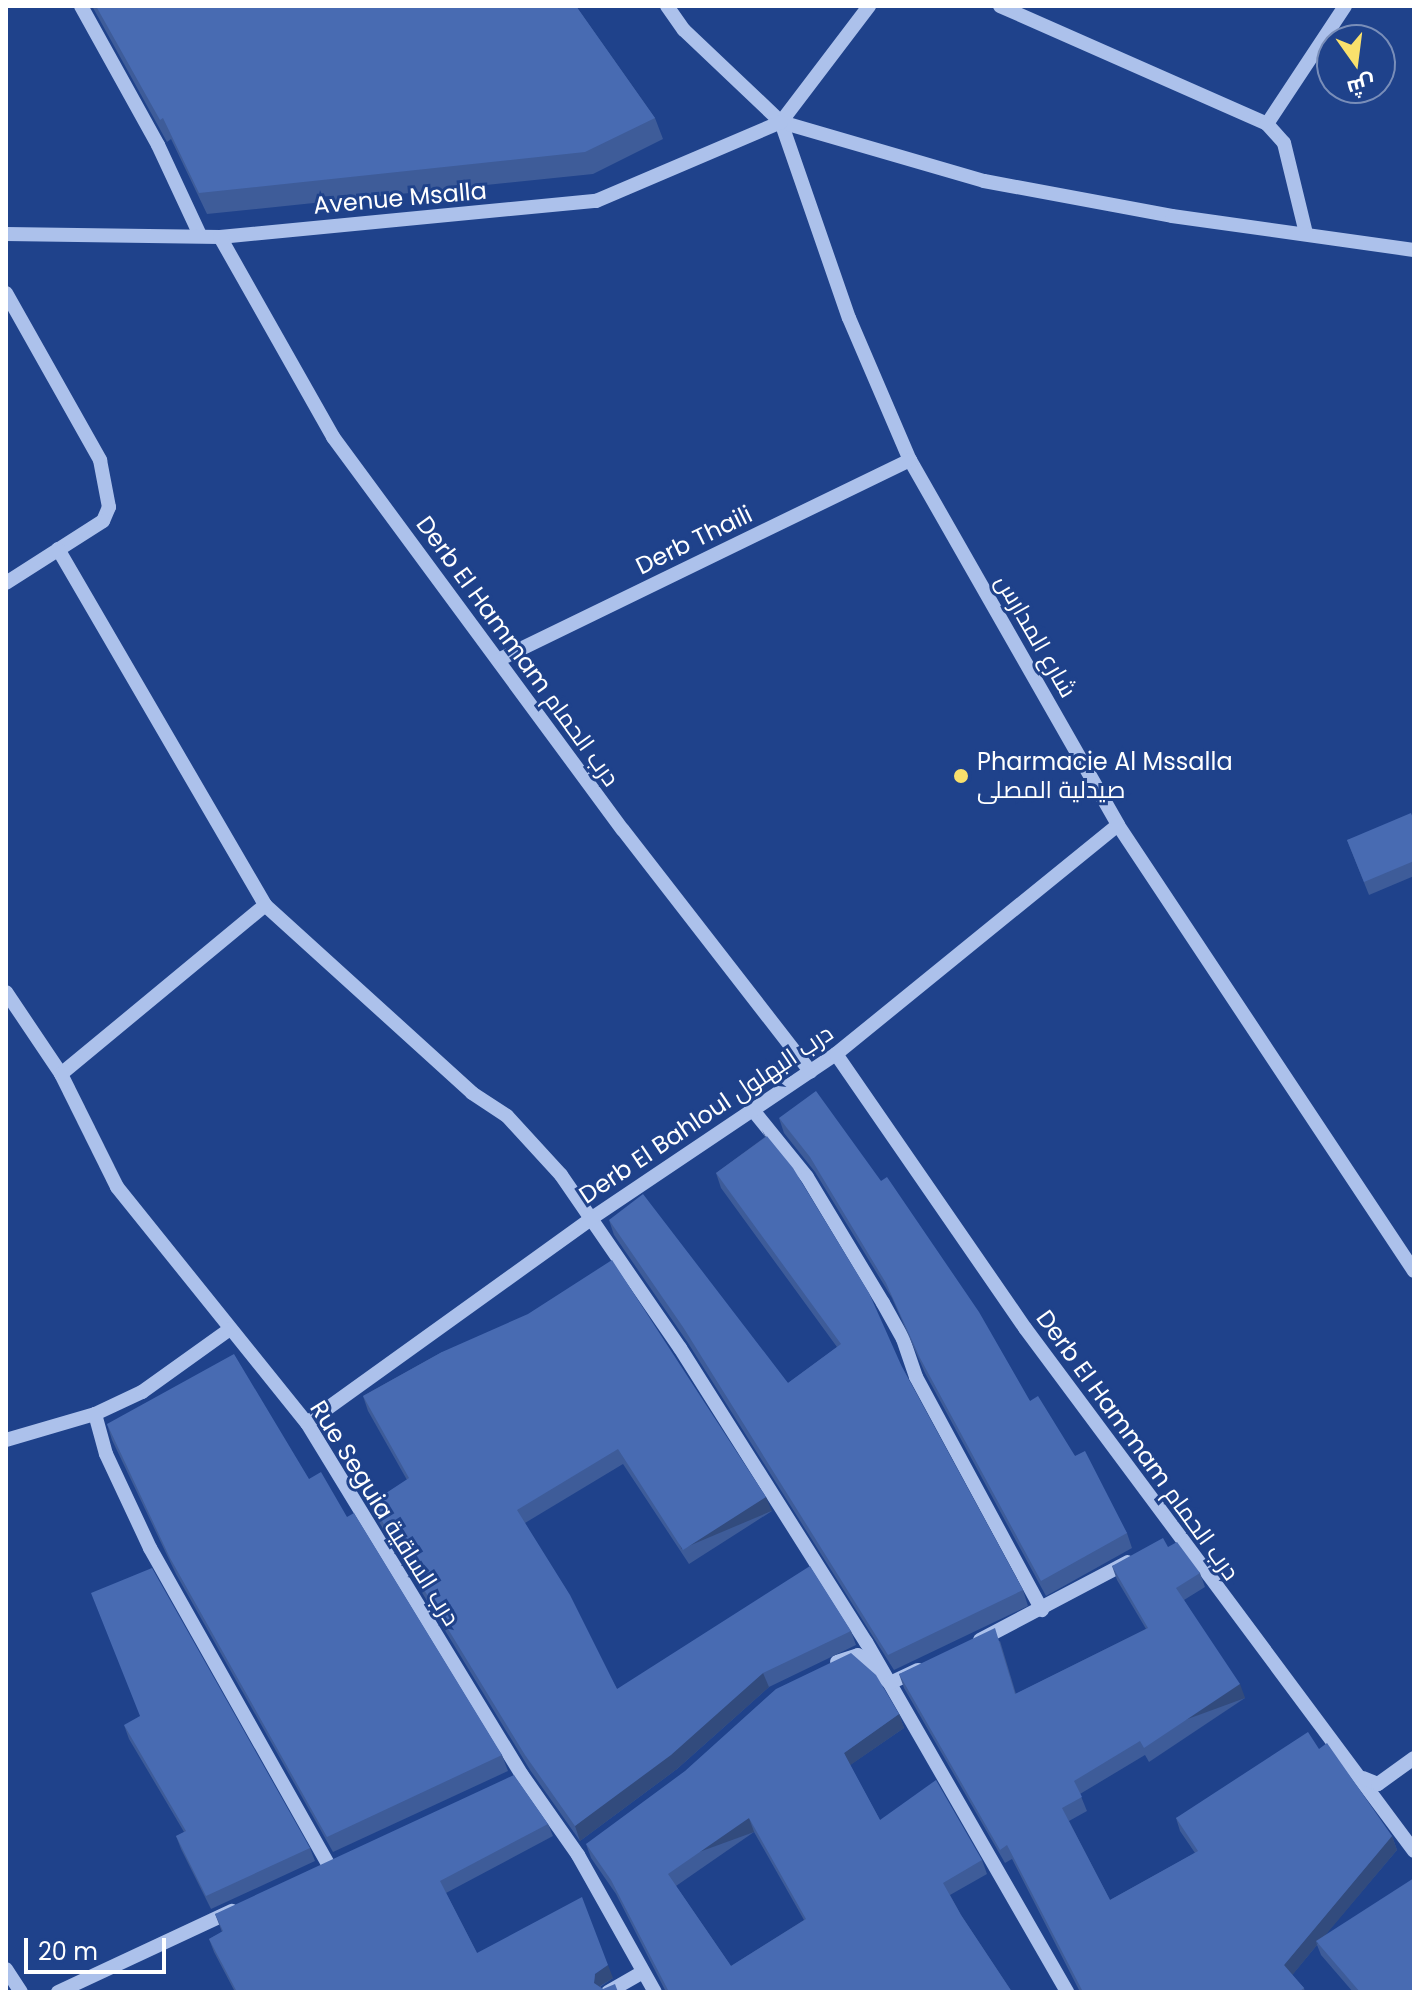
<!DOCTYPE html>
<meta charset="utf-8">
<style>
body{margin:0}
#map{position:relative;width:1420px;height:1998px;overflow:hidden;background:#1f428b;font-family:Poppins,Cairo,sans-serif}
div>[style]{position:absolute}
[style*='--x']{left:calc(var(--x)*1px);top:calc(var(--y)*1px);width:calc(var(--w)*1px);rotate:calc(var(--a)*1deg)}
.minor>*{height:14px;margin:-7px;padding:0 7px;transform-origin:7px;border-radius:7px;background:#acc1eb}
.wall>*{inset:0;background:#3e5c99}
.shaded-wall>*{inset:0;background:#324b7d;transform-origin:0 0}
.building>*{inset:0;background:#486bb2}
.dots>*{width:22px;height:22px;translate:-50% -50%;box-sizing:border-box;border:4px solid #1f428b;border-radius:50%}
span{translate:-50% -50%;white-space:nowrap;text-align:center;line-height:1.15;-webkit-text-stroke:6px #1f428b;paint-order:stroke}
.street-label{font-size:24px;color:#fff}
.poi-label{font-size:24px;color:#fff}
.left{translate:0 -50%;text-align:left}
.frame{position:absolute;inset:0;border:8px solid #fff;pointer-events:none}
.north{position:absolute;left:1316px;top:24px;width:80px;height:80px;box-sizing:border-box;background:#1f428b;border:2px solid #798eb9;border-radius:50%;rotate:166deg;font-size:22px;font-weight:700;line-height:32px;text-align:center;color:#fff}
.north::after{content:'';display:block;margin:auto;width:28px;height:36px;background:#f9e06c;clip-path:polygon(50% 0,100% 100%,50% 72%,0 100%)}
.scale{position:absolute;left:24px;top:1938px;width:142px;height:36px;box-sizing:border-box;border:4px solid #fff;border-top:0;padding-left:10px;font-size:24px;line-height:28px;white-space:nowrap;color:#fff;-webkit-text-stroke:6px #1f428b;paint-order:stroke}
</style>
<div id="map">
<div class="minor">
<i style="--x:81;--y:6;--w:159;--a:61"></i>
<i style="--x:158;--y:145;--w:99;--a:65"></i>
<i style="--x:667;--y:6;--w:29;--a:55"></i>
<i style="--x:684;--y:30;--w:134;--a:43.5"></i>
<i style="--x:781;--y:122;--w:207;--a:70.9"></i>
<i style="--x:849;--y:318;--w:155;--a:66.8"></i>
<i style="--x:910;--y:460;--w:420;--a:60.3"></i>
<i style="--x:1118;--y:825;--w:535;--a:56.43"></i>
<i style="--x:1000;--y:6;--w:292;--a:23.8"></i>
<i style="--x:1267;--y:124;--w:25;--a:48"></i>
<i style="--x:1284;--y:143;--w:93;--a:76.3"></i>
<i style="--x:781;--y:122;--w:211;--a:16.2"></i>
<i style="--x:984;--y:181;--w:191;--a:10.5"></i>
<i style="--x:1172;--y:216;--w:244;--a:8"></i>
<i style="--x:781;--y:122;--w:146;--a:-52.8"></i>
<i style="--x:1267;--y:124;--w:141;--a:-56.5"></i>
<i style="--x:6;--y:234;--w:214;--a:0.8"></i>
<i style="--x:220;--y:237;--w:378;--a:-5.5"></i>
<i style="--x:596;--y:201;--w:201;--a:-23.1"></i>
<i style="--x:220;--y:237;--w:230;--a:60.5"></i>
<i style="--x:333;--y:437;--w:488;--a:53.6"></i>
<i style="--x:623;--y:830;--w:306;--a:52.2"></i>
<i style="--x:6;--y:293;--w:192;--a:60.6"></i>
<i style="--x:100;--y:460;--w:48;--a:79.2"></i>
<i style="--x:109;--y:507;--w:15;--a:113"></i>
<i style="--x:103;--y:521;--w:115;--a:147.4"></i>
<i style="--x:58;--y:549;--w:412;--a:59.8"></i>
<i style="--x:265;--y:905;--w:280;--a:42.2"></i>
<i style="--x:472;--y:1093;--w:42;--a:33.3"></i>
<i style="--x:507;--y:1116;--w:80;--a:47.5"></i>
<i style="--x:561;--y:1175;--w:210;--a:55.5"></i>
<i style="--x:680;--y:1348;--w:348;--a:57.7"></i>
<i style="--x:866;--y:1642;--w:404;--a:60.1"></i>
<i style="--x:498;--y:660;--w:458;--a:-25.9"></i>
<i style="--x:6;--y:992;--w:99;--a:56.1"></i>
<i style="--x:61;--y:1074;--w:126;--a:63.6"></i>
<i style="--x:117;--y:1187;--w:303;--a:51.2"></i>
<i style="--x:307;--y:1423;--w:412;--a:58.6"></i>
<i style="--x:522;--y:1775;--w:98;--a:55"></i>
<i style="--x:578;--y:1855;--w:157;--a:60.7"></i>
<i style="--x:836;--y:1054;--w:333;--a:55.4"></i>
<i style="--x:1025;--y:1328;--w:652;--a:53.36"></i>
<i style="--x:61;--y:1074;--w:265;--a:-39.6"></i>
<i style="--x:752;--y:1109;--w:87;--a:51"></i>
<i style="--x:807;--y:1177;--w:147;--a:58.9"></i>
<i style="--x:883;--y:1303;--w:41;--a:60.9"></i>
<i style="--x:903;--y:1339;--w:40;--a:71.1"></i>
<i style="--x:916;--y:1377;--w:265;--a:61.6"></i>
<i style="--x:95;--y:1414;--w:41;--a:74.6"></i>
<i style="--x:106;--y:1454;--w:104;--a:64.9"></i>
<i style="--x:150;--y:1548;--w:365;--a:60.6"></i>
<i style="--x:307;--y:1423;--w:347;--a:-35.7"></i>
<i style="--x:589;--y:1220;--w:298;--a:-33.9"></i>
<i style="--x:836;--y:1054;--w:363;--a:-39.1"></i>
<i style="--x:6;--y:1440;--w:93;--a:-16.3"></i>
<i style="--x:95;--y:1414;--w:52;--a:-25.1"></i>
<i style="--x:142;--y:1392;--w:108;--a:-35.6"></i>
<i style="--x:980;--y:1640;--w:167;--a:-27.8"></i>
<i style="--x:837;--y:1662;--w:22;--a:-18"></i>
<i style="--x:858;--y:1655;--w:43;--a:41.2"></i>
<i style="--x:890;--y:1683;--w:31;--a:-25"></i>
<i style="--x:1363;--y:1778;--w:16;--a:22"></i>
<i style="--x:1378;--y:1784;--w:44;--a:-35.8"></i>
<i style="--x:6;--y:1969;--w:27;--a:57"></i>
<i style="--x:58;--y:1992;--w:192;--a:-25"></i>
<i style="--x:608;--y:1992;--w:40;--a:-29.7"></i>
</div>
<div class="wall">
<i style="clip-path:polygon(92px 6px,576px 6px,655px 118px,663px 139px,593px 174px,207px 214px,171px 139px,167px 142px)"></i>
<i style="clip-path:polygon(1414px 821px,1414px 876px,1369px 895px,1347px 840px)"></i>
<i style="clip-path:polygon(779px 1118px,1030px 1401px,1075px 1456px,1127px 1533px,1132px 1548px,1046px 1596px,925px 1373px,892px 1298px,815px 1172px,784px 1133px)"></i>
<i style="clip-path:polygon(762px 1130px,902px 1367px,1023px 1590px,1028px 1606px,894px 1670px,688px 1343px,614px 1235px,609px 1220px,788px 1383px,837px 1347px,721px 1188px,716px 1173px,765px 1137px)"></i>
<i style="clip-path:polygon(442px 1352px,772px 1511px,689px 1564px,623px 1464px,525px 1523px,617px 1689px,851px 1631px,856px 1645px,769px 1687px,677px 1769px,580px 1841px,530px 1770px,376px 1517px,371px 1503px,407px 1480px,368px 1411px,363px 1396px)"></i>
<i style="clip-path:polygon(107px 1424px,309px 1479px,502px 1755px,508px 1771px,333px 1852px,176px 1574px,112px 1440px)"></i>
<i style="clip-path:polygon(1168px 1547px,1200px 1573px,1205px 1587px,1184px 1600px,1245px 1698px,1149px 1762px,1145px 1755px,1080px 1794px,1087px 1811px,1069px 1821px,1110px 1900px,1195px 1853px,1180px 1831px,1176px 1818px,1319px 1749px,1392px 1836px,1397px 1850px,1325px 1935px,1414px 1992px,1353px 1992px,1321px 1955px,1317px 1945px,1292px 1975px,1304px 1988px,1305px 1992px,1080px 1992px,1012px 1859px,1005px 1863px,904px 1688px,899px 1674px,1000px 1641px,1016px 1694px,1146px 1629px,1117px 1580px,1112px 1566px)"></i>
<i style="clip-path:polygon(evenodd,899px 1714px,904px 1728px,850px 1765px,880px 1820px,982px 1860px,987px 1874px,950px 1895px,961px 1915px,1012px 1992px,666px 1992px,616px 1894px,591px 1858px,586px 1844px,899px 1714px,754px 1832px,804px 1920px,731px 1966px,676px 1886px,754px 1832px)"></i>
<i style="clip-path:polygon(124px 1725px,310px 1848px,315px 1861px,211px 1909px,181px 1849px,176px 1836px,184px 1832px,129px 1739px)"></i>
<i style="clip-path:polygon(548px 1824px,553px 1836px,446px 1893px,477px 1953px,613px 1978px,600px 1987px,603px 1989px,618px 1992px,235px 1992px,214px 1952px,209px 1939px,222px 1932px,215px 1914px)"></i>
</div>
<div class="shaded-wall">
<i style="left:766px;top:1497px;width:15px;height:98px;rotate:67deg"></i>
<i style="clip-path:polygon(763px 1673px,769px 1687px,677px 1769px,580px 1841px,575px 1826px)"></i>
<i style="left:1240px;top:1684px;width:15px;height:115px;rotate:70deg"></i>
<i style="clip-path:polygon(899px 1714px,904px 1728px,849px 1766px,844px 1753px)"></i>
<i style="left:749px;top:1818px;width:15px;height:98px;rotate:70deg"></i>
<i style="clip-path:polygon(1392px 1836px,1397px 1850px,1318px 1944px,1316px 1941px,1317px 1945px,1289px 1979px,1284px 1965px)"></i>
<i style="clip-path:polygon(608px 1965px,613px 1978px,600px 1986px,599px 1992px,594px 1983px,595px 1974px)"></i>
</div>
<div class="building">
<i style="clip-path:polygon(96px 6px,576px 6px,655px 118px,585px 152px,199px 193px,163px 118px,160px 120px)"></i>
<i style="clip-path:polygon(1411px 813px,1414px 821px,1414px 861px,1364px 882px,1347px 840px)"></i>
<i style="clip-path:polygon(816px 1091px,881px 1181px,887px 1177px,979px 1312px,1030px 1401px,1038px 1396px,1075px 1456px,1085px 1451px,1127px 1533px,1041px 1581px,920px 1358px,886px 1283px,810px 1157px,779px 1118px)"></i>
<i style="clip-path:polygon(762px 1130px,793px 1168px,869px 1293px,902px 1367px,1023px 1590px,888px 1655px,683px 1327px,609px 1220px,643px 1194px,788px 1383px,841px 1344px,716px 1173px,767px 1136px)"></i>
<i style="clip-path:polygon(612px 1260px,766px 1497px,683px 1550px,618px 1449px,517px 1510px,570px 1595px,617px 1689px,810px 1566px,851px 1631px,763px 1673px,671px 1755px,575px 1826px,525px 1755px,371px 1503px,409px 1478px,363px 1396px,442px 1352px,528px 1314px)"></i>
<i style="clip-path:polygon(234px 1354px,309px 1479px,321px 1472px,347px 1517px,354px 1513px,502px 1755px,327px 1837px,170px 1558px,107px 1424px)"></i>
<i style="clip-path:polygon(1163px 1538px,1168px 1547px,1177px 1542px,1200px 1573px,1176px 1588px,1240px 1684px,1144px 1748px,1140px 1741px,1074px 1781px,1082px 1797px,1062px 1808px,1110px 1900px,1198px 1851px,1176px 1818px,1308px 1732px,1319px 1749px,1327px 1743px,1392px 1836px,1284px 1965px,1304px 1988px,1299px 1992px,1083px 1992px,1007px 1845px,1000px 1850px,899px 1674px,995px 1628px,1015px 1694px,1148px 1628px,1112px 1566px)"></i>
<i style="clip-path:polygon(152px 1568px,310px 1848px,206px 1896px,176px 1836px,186px 1831px,124px 1725px,140px 1716px,91px 1593px)"></i>
<i style="clip-path:polygon(evenodd,851px 1653px,876px 1675px,899px 1714px,844px 1753px,880px 1820px,936px 1780px,982px 1860px,943px 1883px,961px 1915px,1012px 1992px,669px 1992px,611px 1880px,586px 1844px,685px 1771px,776px 1689px,851px 1653px,749px 1818px,806px 1919px,731px 1966px,668px 1874px,749px 1818px)"></i>
<i style="clip-path:polygon(514px 1775px,548px 1824px,440px 1881px,477px 1953px,582px 1897px,608px 1965px,595px 1974px,594px 1983px,603px 1989px,615px 1984px,618px 1992px,237px 1992px,209px 1939px,223px 1931px,215px 1914px)"></i>
<i style="clip-path:polygon(1414px 1878px,1414px 1992px,1360px 1992px,1316px 1941px)"></i>
</div>
<div class="dots">
<i style="left:961px;top:776px;background:#f9e06c"></i>
</div>
<div class="street-label">
<span style="left:400px;top:198px;rotate:-5deg">Avenue Msalla</span>
<span style="left:694px;top:540px;rotate:-26deg">Derb Thaili</span>
<span style="left:1036px;top:636px;rotate:60deg">شارع المدارس</span>
<span style="left:518px;top:651px;rotate:54deg">Derb El Hammam درب الحمام</span>
<span style="left:706px;top:1114px;rotate:-34deg">Derb El Bahloul درب البهلول</span>
<span style="left:1138px;top:1445px;rotate:54deg">Derb El Hammam درب الحمام</span>
<span style="left:385px;top:1513px;rotate:58deg">Rue Seguia درب الساقية</span>
</div>
<div class="poi-label">
<span class="left" style="left:977px;top:776px">Pharmacie Al Mssalla<br>صيدلية المصلى</span>
</div>
<div class="frame"></div>
<div class="north">ش</div>
<div class="scale">20 m</div>
</div>
